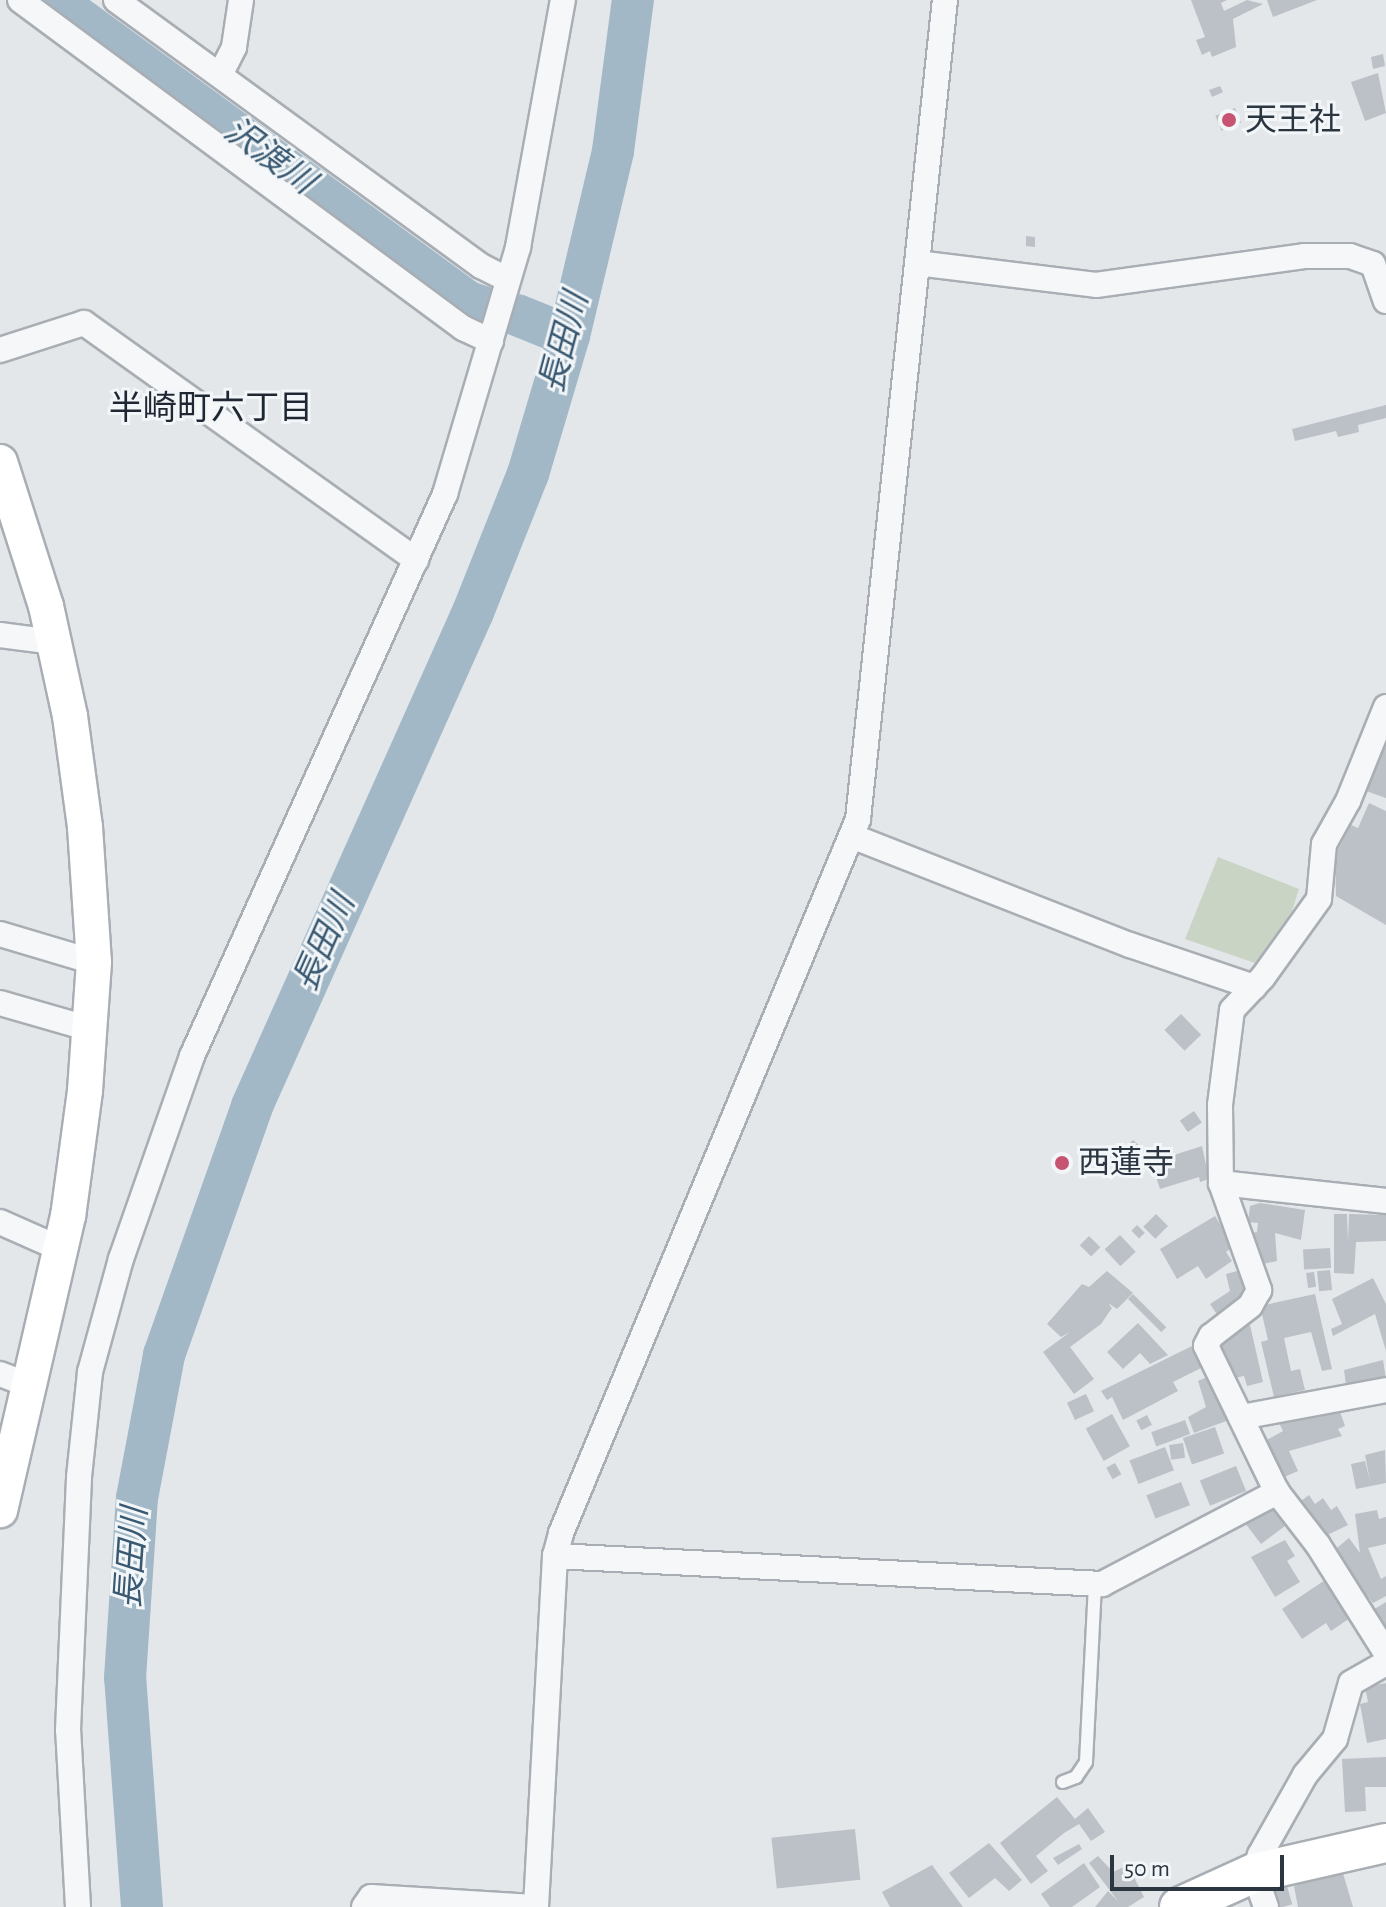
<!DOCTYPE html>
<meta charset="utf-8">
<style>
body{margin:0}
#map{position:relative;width:1386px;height:1907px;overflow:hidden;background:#e3e7ea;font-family:"Alegreya Sans","Noto Sans JP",sans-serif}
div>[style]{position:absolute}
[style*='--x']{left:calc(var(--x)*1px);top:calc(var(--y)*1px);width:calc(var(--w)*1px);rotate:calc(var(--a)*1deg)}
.green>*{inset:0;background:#cad4c5}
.river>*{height:42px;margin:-21px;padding:0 21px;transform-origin:21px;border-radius:21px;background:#a2b8c7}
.building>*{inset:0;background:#bbc1c7;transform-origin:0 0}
.roads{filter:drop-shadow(2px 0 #a8aeb4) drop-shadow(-2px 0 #a8aeb4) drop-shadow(0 2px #a8aeb4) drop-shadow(0 -2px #a8aeb4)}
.lane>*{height:12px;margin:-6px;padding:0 6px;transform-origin:6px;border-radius:6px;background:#f6f7f9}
.street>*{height:24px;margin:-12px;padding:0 12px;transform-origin:12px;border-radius:12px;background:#f6f7f9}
.secondary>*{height:34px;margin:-17px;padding:0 17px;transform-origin:17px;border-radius:17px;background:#fff}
.primary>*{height:38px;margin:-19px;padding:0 19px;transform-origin:19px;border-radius:19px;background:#fff}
.dots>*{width:22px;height:22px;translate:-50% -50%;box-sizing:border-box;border:4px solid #f3f6f8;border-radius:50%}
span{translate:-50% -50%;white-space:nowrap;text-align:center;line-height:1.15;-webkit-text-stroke:6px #f3f6f8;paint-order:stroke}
.poi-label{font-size:32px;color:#2c3641}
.left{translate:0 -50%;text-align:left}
.water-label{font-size:34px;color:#395972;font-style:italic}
.neighbourhood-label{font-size:34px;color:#1e2732}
.scale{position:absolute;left:1110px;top:1855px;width:174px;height:36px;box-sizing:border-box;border:4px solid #2c3641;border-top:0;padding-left:10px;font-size:24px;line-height:28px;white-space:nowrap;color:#2c3641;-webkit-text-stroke:6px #f3f6f8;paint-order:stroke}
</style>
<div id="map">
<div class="green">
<i style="clip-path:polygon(1218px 857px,1299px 889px,1292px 911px,1255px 963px,1185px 939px)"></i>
</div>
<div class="river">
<i style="--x:54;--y:0;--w:512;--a:36.11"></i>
<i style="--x:468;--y:302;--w:19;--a:18"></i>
<i style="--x:517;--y:315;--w:56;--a:22"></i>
<i style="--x:142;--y:1907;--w:230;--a:-94.2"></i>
<i style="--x:125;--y:1678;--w:180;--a:-86.2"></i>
<i style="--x:137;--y:1498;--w:146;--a:-79.3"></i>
<i style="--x:164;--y:1355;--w:264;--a:-70.5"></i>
<i style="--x:252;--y:1106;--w:541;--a:-65.9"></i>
<i style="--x:473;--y:612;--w:149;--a:-68.3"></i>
<i style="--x:528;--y:474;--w:144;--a:-73.5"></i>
<i style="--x:569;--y:336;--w:190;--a:-76.6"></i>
<i style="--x:613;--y:151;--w:152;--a:-82.5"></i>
</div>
<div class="building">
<i style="clip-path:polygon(1191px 0,1227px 0,1221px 3px,1224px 11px,1247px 0,1263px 4px,1233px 19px,1236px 47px,1212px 57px,1210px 51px,1202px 55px,1196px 40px,1205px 37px)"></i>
<i style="clip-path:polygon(1267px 0,1317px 0,1273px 17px)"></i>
<i style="clip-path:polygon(1383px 54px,1385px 66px,1373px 69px,1371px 57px)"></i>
<i style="clip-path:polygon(1378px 73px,1386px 113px,1365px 121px,1351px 82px)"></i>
<i style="clip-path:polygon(1220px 86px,1223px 92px,1212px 97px,1209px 90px)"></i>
<i style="left:1235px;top:108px;width:16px;height:21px;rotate:68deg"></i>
<i style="clip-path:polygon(1026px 236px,1035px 237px,1035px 247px,1026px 246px)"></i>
<i style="clip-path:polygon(1386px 405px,1386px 418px,1358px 425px,1359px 432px,1338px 437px,1336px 431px,1295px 441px,1292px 429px)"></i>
<i style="clip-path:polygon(1386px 746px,1386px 798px,1366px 791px)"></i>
<i style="clip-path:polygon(1369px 803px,1386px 811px,1386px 925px,1336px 896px,1335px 855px,1351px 825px,1358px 828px)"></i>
<i style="left:1181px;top:1014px;width:29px;height:23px;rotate:46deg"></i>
<i style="left:1194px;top:1111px;width:14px;height:17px;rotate:56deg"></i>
<i style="left:1133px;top:1140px;width:18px;height:16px;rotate:43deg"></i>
<i style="clip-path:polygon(1202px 1146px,1209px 1179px,1200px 1182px,1199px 1177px,1160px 1189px,1155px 1174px,1166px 1170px,1168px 1157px)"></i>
<i style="clip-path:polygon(1260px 1203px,1305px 1210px,1301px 1240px,1275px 1233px,1277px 1261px,1258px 1265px,1251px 1233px,1257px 1232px,1258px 1223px,1248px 1222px,1250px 1206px)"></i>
<i style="left:1156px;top:1214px;width:17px;height:18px;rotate:45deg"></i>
<i style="clip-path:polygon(1334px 1214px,1347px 1214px,1348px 1242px,1349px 1214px,1386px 1215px,1386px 1241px,1356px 1242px,1354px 1274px,1334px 1273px)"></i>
<i style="clip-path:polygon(1215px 1216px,1234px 1246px,1226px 1252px,1232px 1261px,1206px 1279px,1198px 1266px,1177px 1279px,1160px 1249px)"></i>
<i style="left:1137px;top:1225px;width:11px;height:8px;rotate:45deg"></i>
<i style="left:1120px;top:1235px;width:23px;height:21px;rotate:47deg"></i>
<i style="left:1089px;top:1236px;width:16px;height:13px;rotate:45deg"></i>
<i style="left:1330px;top:1248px;width:20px;height:27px;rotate:87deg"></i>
<i style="clip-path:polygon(1241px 1270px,1247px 1297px,1218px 1316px,1210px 1304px,1230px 1291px,1226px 1274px)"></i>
<i style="left:1330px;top:1270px;width:20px;height:13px;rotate:84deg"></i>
<i style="clip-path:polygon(1107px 1271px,1133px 1293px,1117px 1309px,1108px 1303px,1112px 1308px,1101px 1324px,1070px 1347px,1094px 1379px,1074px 1394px,1043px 1352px,1070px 1332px,1061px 1337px,1047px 1324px,1082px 1284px,1089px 1287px)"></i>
<i style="left:1314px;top:1272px;width:15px;height:8px;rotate:82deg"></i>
<i style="clip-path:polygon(1373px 1278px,1386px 1304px,1386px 1351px,1375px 1314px,1333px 1336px,1331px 1329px,1342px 1324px,1332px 1299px)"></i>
<i style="left:1133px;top:1294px;width:47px;height:7px;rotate:45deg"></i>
<i style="clip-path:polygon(1315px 1294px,1332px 1369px,1322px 1371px,1311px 1332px,1284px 1338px,1291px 1371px,1300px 1369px,1305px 1390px,1274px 1397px,1261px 1342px,1268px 1340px,1260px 1306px)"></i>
<i style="clip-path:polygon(1138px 1323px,1168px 1355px,1150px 1364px,1140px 1353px,1123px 1369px,1107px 1352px)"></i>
<i style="clip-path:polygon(1250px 1325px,1263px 1382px,1247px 1386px,1244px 1376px,1230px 1379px,1218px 1345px,1235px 1328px)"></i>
<i style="clip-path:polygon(1194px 1345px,1205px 1366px,1173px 1382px,1178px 1391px,1123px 1420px,1112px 1397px,1107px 1400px,1101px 1391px)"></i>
<i style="clip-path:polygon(1383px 1360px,1386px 1379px,1346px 1385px,1344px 1370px)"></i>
<i style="clip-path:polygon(1207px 1377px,1229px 1420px,1194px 1433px,1188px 1417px,1206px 1407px,1198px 1381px)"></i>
<i style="left:1086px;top:1394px;width:19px;height:21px;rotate:65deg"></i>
<i style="clip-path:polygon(1339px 1409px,1345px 1426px,1338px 1429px,1342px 1436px,1289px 1451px,1298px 1471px,1282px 1478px,1263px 1442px,1283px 1431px,1278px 1421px)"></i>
<i style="left:1112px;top:1414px;width:37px;height:30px;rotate:61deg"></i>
<i style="left:1147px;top:1415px;width:11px;height:12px;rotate:63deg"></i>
<i style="left:1185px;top:1420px;width:15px;height:36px;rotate:70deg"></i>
<i style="left:1215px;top:1427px;width:28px;height:34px;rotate:71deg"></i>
<i style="left:1183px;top:1443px;width:15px;height:14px;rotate:82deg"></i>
<i style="left:1165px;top:1447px;width:25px;height:38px;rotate:69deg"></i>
<i style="clip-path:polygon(1385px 1450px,1386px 1483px,1356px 1489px,1351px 1464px,1365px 1461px,1370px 1481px,1365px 1455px)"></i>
<i style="left:1115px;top:1463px;width:13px;height:10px;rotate:61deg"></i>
<i style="left:1236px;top:1466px;width:27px;height:39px;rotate:68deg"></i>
<i style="left:1181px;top:1482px;width:25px;height:37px;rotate:69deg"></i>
<i style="clip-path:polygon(1309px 1495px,1315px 1504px,1323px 1498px,1331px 1510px,1337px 1506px,1348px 1525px,1321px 1538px,1297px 1504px)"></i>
<i style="clip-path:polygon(1268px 1505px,1275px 1505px,1281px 1519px,1284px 1517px,1289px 1523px,1261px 1544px,1245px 1523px)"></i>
<i style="clip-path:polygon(1377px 1510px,1379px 1519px,1386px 1517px,1386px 1544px,1368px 1548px,1381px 1579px,1386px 1576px,1386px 1596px,1373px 1603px,1332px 1552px,1349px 1538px,1360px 1553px,1355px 1514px)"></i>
<i style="clip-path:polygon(1285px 1540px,1295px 1556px,1287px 1561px,1300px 1582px,1275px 1597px,1251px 1557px)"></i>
<i style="clip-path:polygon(1325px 1580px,1350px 1618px,1331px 1631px,1326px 1623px,1302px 1639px,1282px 1609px)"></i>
<i style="clip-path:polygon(1386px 1602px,1386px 1632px,1368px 1613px)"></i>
<i style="clip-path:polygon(1386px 1683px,1386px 1739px,1367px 1743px,1360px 1704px,1368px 1702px,1365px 1687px)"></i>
<i style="clip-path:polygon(1386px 1757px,1386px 1787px,1365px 1787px,1366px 1811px,1345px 1812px,1342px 1759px)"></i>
<i style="clip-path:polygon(1057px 1797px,1075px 1819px,1088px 1808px,1105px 1832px,1091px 1841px,1079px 1824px,1064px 1833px,1036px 1856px,1048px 1871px,1031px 1884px,1000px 1843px)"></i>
<i style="left:855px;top:1829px;width:51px;height:84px;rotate:84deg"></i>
<i style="clip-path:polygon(989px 1843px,1022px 1880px,1009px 1891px,995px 1878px,969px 1898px,949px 1873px)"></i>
<i style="clip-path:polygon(1079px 1844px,1082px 1849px,1058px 1865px,1053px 1858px)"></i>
<i style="clip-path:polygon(1098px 1856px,1113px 1872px,1128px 1865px,1144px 1897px,1128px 1907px,1095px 1907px,1108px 1891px,1118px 1901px,1089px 1863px)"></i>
<i style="clip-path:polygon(1084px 1863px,1100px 1887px,1072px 1907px,1050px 1907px,1041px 1894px)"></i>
<i style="clip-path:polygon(932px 1865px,963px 1907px,890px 1907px,882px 1892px)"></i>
<i style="clip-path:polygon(1342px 1870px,1353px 1907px,1298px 1907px,1294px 1886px)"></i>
<i style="left:1287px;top:1886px;width:19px;height:13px;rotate:74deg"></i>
</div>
<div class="roads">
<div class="lane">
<i style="--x:1063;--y:1782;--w:14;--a:-21"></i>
<i style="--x:1076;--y:1777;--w:18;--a:-56"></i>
<i style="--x:1086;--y:1762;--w:179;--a:-87.1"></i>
</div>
<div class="street">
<i style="--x:20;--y:0;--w:551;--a:36.52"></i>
<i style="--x:463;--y:328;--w:31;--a:25"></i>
<i style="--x:116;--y:0;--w:452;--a:36.1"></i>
<i style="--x:481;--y:266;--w:30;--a:27"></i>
<i style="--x:220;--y:75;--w:31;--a:-63"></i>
<i style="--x:234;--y:47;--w:48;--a:-81.5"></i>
<i style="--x:917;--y:263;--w:180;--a:7"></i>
<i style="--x:1096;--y:285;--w:210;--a:-7.9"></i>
<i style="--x:1304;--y:256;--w:46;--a:0"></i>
<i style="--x:1350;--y:256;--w:24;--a:19"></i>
<i style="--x:1373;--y:264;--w:39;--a:71"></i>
<i style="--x:0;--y:350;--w:88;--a:-17.8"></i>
<i style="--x:84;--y:323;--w:408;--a:35.5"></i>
<i style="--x:0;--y:635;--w:53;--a:7.5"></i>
<i style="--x:1386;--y:707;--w:101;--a:112"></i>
<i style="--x:1348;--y:801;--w:49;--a:119.2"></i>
<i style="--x:1324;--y:844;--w:55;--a:95.2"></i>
<i style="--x:1319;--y:899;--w:96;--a:125.7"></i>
<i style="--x:1263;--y:977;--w:45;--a:133.2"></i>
<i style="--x:1232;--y:1010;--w:96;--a:97.2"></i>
<i style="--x:1220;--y:1105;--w:78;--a:89.3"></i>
<i style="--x:1221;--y:1183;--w:114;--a:70.4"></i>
<i style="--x:1259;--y:1290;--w:18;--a:119"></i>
<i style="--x:1250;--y:1306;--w:49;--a:142.4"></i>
<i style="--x:1211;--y:1336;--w:11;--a:117"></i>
<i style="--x:1206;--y:1346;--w:162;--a:64.1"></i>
<i style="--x:1277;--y:1492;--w:67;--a:52.3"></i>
<i style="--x:1318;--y:1545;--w:128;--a:57.8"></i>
<i style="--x:854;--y:837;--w:296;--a:21.4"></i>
<i style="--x:1130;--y:945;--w:131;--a:18.7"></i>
<i style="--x:0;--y:934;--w:98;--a:16.6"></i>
<i style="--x:0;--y:1003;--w:94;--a:16.1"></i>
<i style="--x:1221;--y:1183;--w:166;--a:6.2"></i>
<i style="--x:0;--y:1222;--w:67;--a:23.9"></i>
<i style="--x:0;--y:1374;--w:30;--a:21"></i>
<i style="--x:1241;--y:1417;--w:147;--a:-10.5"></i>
<i style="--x:555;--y:1556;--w:548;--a:2.93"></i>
<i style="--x:1102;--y:1584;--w:198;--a:-27.7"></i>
<i style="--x:78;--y:1907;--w:177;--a:-93.2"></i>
<i style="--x:68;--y:1730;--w:253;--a:-87.5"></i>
<i style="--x:79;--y:1477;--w:106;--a:-84"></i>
<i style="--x:90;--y:1372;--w:117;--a:-74.7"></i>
<i style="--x:121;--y:1259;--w:215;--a:-70.7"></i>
<i style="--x:192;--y:1056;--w:616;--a:-65.76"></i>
<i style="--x:445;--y:494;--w:258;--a:-73.5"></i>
<i style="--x:518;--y:247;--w:251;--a:-79.7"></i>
<i style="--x:364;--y:1907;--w:12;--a:-55"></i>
<i style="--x:371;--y:1897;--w:163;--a:3.5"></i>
<i style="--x:536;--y:1907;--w:352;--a:-86.9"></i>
<i style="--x:555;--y:1556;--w:24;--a:-75"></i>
<i style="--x:561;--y:1533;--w:773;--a:-67.41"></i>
<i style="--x:858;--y:819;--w:824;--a:-83.94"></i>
<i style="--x:1266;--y:1907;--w:36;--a:-109"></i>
<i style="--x:1254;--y:1873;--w:19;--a:-72"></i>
<i style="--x:1260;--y:1855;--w:92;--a:-60.6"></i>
<i style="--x:1305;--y:1775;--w:47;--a:-50.2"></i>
<i style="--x:1335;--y:1739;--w:58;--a:-74.1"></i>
<i style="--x:1351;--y:1683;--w:40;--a:-29.7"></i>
</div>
<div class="secondary">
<i style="--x:0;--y:462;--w:151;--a:72.3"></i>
<i style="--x:46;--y:606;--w:113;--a:77.7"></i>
<i style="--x:70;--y:716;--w:112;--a:82.3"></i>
<i style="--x:85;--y:827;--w:135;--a:86.2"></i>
<i style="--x:94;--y:962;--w:129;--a:94"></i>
<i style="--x:85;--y:1091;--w:126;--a:97.7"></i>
<i style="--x:68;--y:1216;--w:302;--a:103"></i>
</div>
<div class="primary">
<i style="--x:1179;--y:1907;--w:82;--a:-24.4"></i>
<i style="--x:1254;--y:1873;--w:135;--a:-12.8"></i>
</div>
</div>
<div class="dots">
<i style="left:1229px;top:120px;background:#c55371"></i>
<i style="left:1062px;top:1163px;background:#c55371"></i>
</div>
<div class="poi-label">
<span class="left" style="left:1245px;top:120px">天王社</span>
<span class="left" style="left:1078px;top:1163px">西蓮寺</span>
</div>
<div class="water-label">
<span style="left:269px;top:157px;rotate:36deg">沢渡川</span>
<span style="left:565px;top:343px;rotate:-75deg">長田川</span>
<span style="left:325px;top:943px;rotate:-66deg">長田川</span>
<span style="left:133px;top:1558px;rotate:-86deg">長田川</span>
</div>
<div class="neighbourhood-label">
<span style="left:211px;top:410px">半崎町六丁目</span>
</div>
<div class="scale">50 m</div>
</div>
